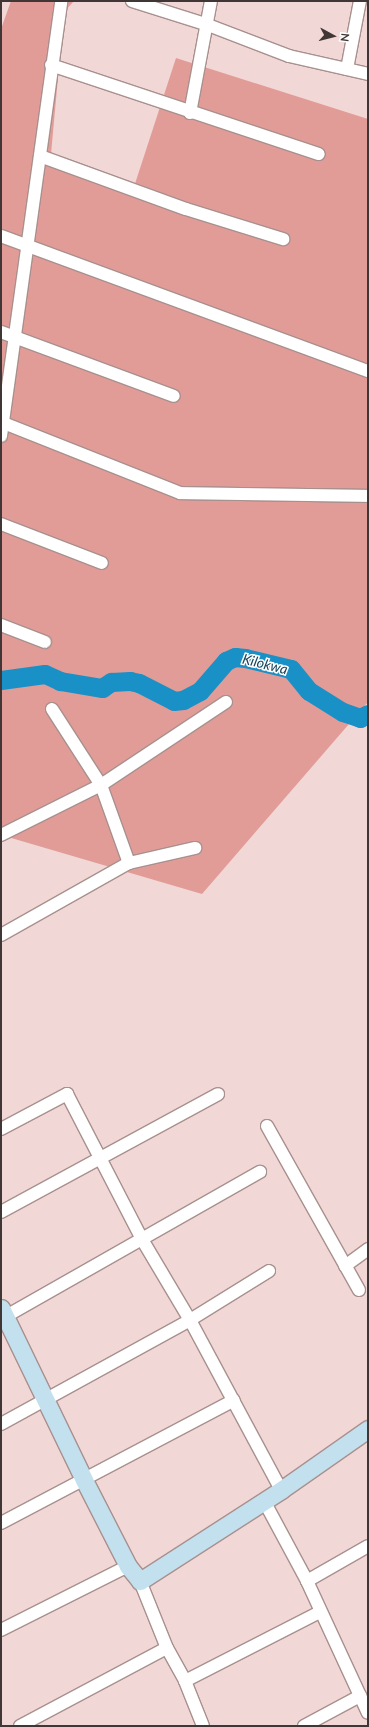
<!DOCTYPE html>
<style>
body{margin:0}
#map{position:relative;width:369px;height:1727px;overflow:hidden;background:#f1d7d5;font-family:Lato,sans-serif}
div>[style]{position:absolute}
[style*='--x']{left:calc(var(--x)*1px);top:calc(var(--y)*1px);width:calc(var(--w)*1px);rotate:calc(var(--a)*1deg)}
.green>*{inset:0;background:#e29c97}
.river>*{height:19px;margin:-9.5px;padding:0 9.5px;transform-origin:9.5px;border-radius:9.5px;background:#1a91c6}
.roads{filter:drop-shadow(1px 0 #a8908e) drop-shadow(-1px 0 #a8908e) drop-shadow(0 1px #a8908e) drop-shadow(0 -1px #a8908e)}
.street>*{height:12px;margin:-6px;padding:0 6px;transform-origin:6px;border-radius:6px;background:#fff}
.secondary>*{height:17px;margin:-8.5px;padding:0 8.5px;transform-origin:8.5px;border-radius:8.5px;background:#c2e0ee}
span{translate:-50% -50%;white-space:nowrap;text-align:center;line-height:1.15;-webkit-text-stroke:3px #fff;paint-order:stroke}
.water-label{font-size:14px;color:#164359;font-style:italic}
.frame{position:absolute;inset:0;border:2px solid #403636;pointer-events:none}
.north{position:absolute;left:313px;top:16px;width:40px;height:40px;-webkit-text-stroke:3px #fff;paint-order:stroke;rotate:97deg;font-size:11px;font-weight:700;line-height:16px;text-align:center;color:#403636}
.north::after{content:'';display:block;margin:auto;width:14px;height:18px;background:#403636;clip-path:polygon(50% 0,100% 100%,50% 72%,0 100%)}
</style>
<div id="map">
<div class="green">
<i style="clip-path:polygon(11px 1px,74px 1px,64px 12px,50px 165px,131px 196px,176px 58px,368px 119px,368px 702px,202px 894px,1px 835px,1px 29px)"></i>
</div>
<div class="river">
<i style="--x:1;--y:680;--w:44;--a:-7.8"></i>
<i style="--x:45;--y:674;--w:17;--a:25"></i>
<i style="--x:60;--y:681;--w:43;--a:9.5"></i>
<i style="--x:102;--y:688;--w:11;--a:-34"></i>
<i style="--x:111;--y:682;--w:19;--a:-3"></i>
<i style="--x:130;--y:681;--w:9;--a:13"></i>
<i style="--x:139;--y:683;--w:39;--a:27"></i>
<i style="--x:174;--y:701;--w:9;--a:-6"></i>
<i style="--x:183;--y:700;--w:19;--a:-28"></i>
<i style="--x:200;--y:691;--w:40;--a:-49"></i>
<i style="--x:226;--y:661;--w:10;--a:-24"></i>
<i style="--x:235;--y:657;--w:10;--a:6"></i>
<i style="--x:245;--y:658;--w:47;--a:13.4"></i>
<i style="--x:291;--y:669;--w:28;--a:51"></i>
<i style="--x:309;--y:691;--w:40;--a:32"></i>
<i style="--x:343;--y:712;--w:18;--a:19"></i>
<i style="--x:360;--y:718;--w:9;--a:-27"></i>
</div>
<div class="roads">
<div class="street">
<i style="--x:132;--y:1;--w:80;--a:17.5"></i>
<i style="--x:208;--y:25;--w:87;--a:20.9"></i>
<i style="--x:289;--y:56;--w:81;--a:12.8"></i>
<i style="--x:51;--y:65;--w:282;--a:18.4"></i>
<i style="--x:347;--y:69;--w:69;--a:-79.2"></i>
<i style="--x:190;--y:113;--w:114;--a:-79.4"></i>
<i style="--x:40;--y:156;--w:155;--a:20"></i>
<i style="--x:186;--y:209;--w:102;--a:17.2"></i>
<i style="--x:1;--y:236;--w:391;--a:20.2"></i>
<i style="--x:1;--y:332;--w:184;--a:20.3"></i>
<i style="--x:1;--y:422;--w:193;--a:21.6"></i>
<i style="--x:180;--y:493;--w:188;--a:0.9"></i>
<i style="--x:1;--y:436;--w:439;--a:-82.1"></i>
<i style="--x:1;--y:524;--w:108;--a:21.1"></i>
<i style="--x:1;--y:625;--w:47;--a:21.1"></i>
<i style="--x:52;--y:709;--w:90;--a:57.2"></i>
<i style="--x:101;--y:785;--w:83;--a:70.3"></i>
<i style="--x:1;--y:835;--w:112;--a:-26.6"></i>
<i style="--x:101;--y:785;--w:150;--a:-33.6"></i>
<i style="--x:1;--y:935;--w:147;--a:-29.4"></i>
<i style="--x:129;--y:863;--w:68;--a:-12.8"></i>
<i style="--x:267;--y:1126;--w:188;--a:60.7"></i>
<i style="--x:1;--y:1129;--w:75;--a:-27.9"></i>
<i style="--x:67;--y:1094;--w:165;--a:62.7"></i>
<i style="--x:143;--y:1241;--w:92;--a:59.3"></i>
<i style="--x:190;--y:1320;--w:193;--a:61.8"></i>
<i style="--x:1;--y:1212;--w:247;--a:-28.5"></i>
<i style="--x:345;--y:1266;--w:29;--a:-36"></i>
<i style="--x:1;--y:1319;--w:298;--a:-29.6"></i>
<i style="--x:1;--y:1424;--w:216;--a:-28.8"></i>
<i style="--x:190;--y:1320;--w:93;--a:-31.8"></i>
<i style="--x:264;--y:1501;--w:91;--a:61.7"></i>
<i style="--x:307;--y:1581;--w:145;--a:65.2"></i>
<i style="--x:1;--y:1523;--w:263;--a:-27.8"></i>
<i style="--x:140;--y:1581;--w:72;--a:68.1"></i>
<i style="--x:167;--y:1648;--w:38;--a:61"></i>
<i style="--x:185;--y:1681;--w:48;--a:68.2"></i>
<i style="--x:307;--y:1581;--w:70;--a:-29.8"></i>
<i style="--x:1;--y:1630;--w:142;--a:-26.7"></i>
<i style="--x:185;--y:1681;--w:152;--a:-27.1"></i>
<i style="--x:20;--y:1726;--w:166;--a:-28"></i>
<i style="--x:304;--y:1726;--w:64;--a:-28.2"></i>
</div>
<div class="secondary">
<i style="--x:1;--y:1308;--w:191;--a:64.2"></i>
<i style="--x:84;--y:1480;--w:97;--a:62.9"></i>
<i style="--x:128;--y:1566;--w:19;--a:51"></i>
<i style="--x:140;--y:1581;--w:168;--a:-32.8"></i>
<i style="--x:281;--y:1490;--w:106;--a:-35"></i>
</div>
</div>
<div class="water-label">
<span style="left:265px;top:664px;rotate:14deg">Kilokwa</span>
</div>
<div class="frame"></div>
<div class="north">N</div>
</div>
